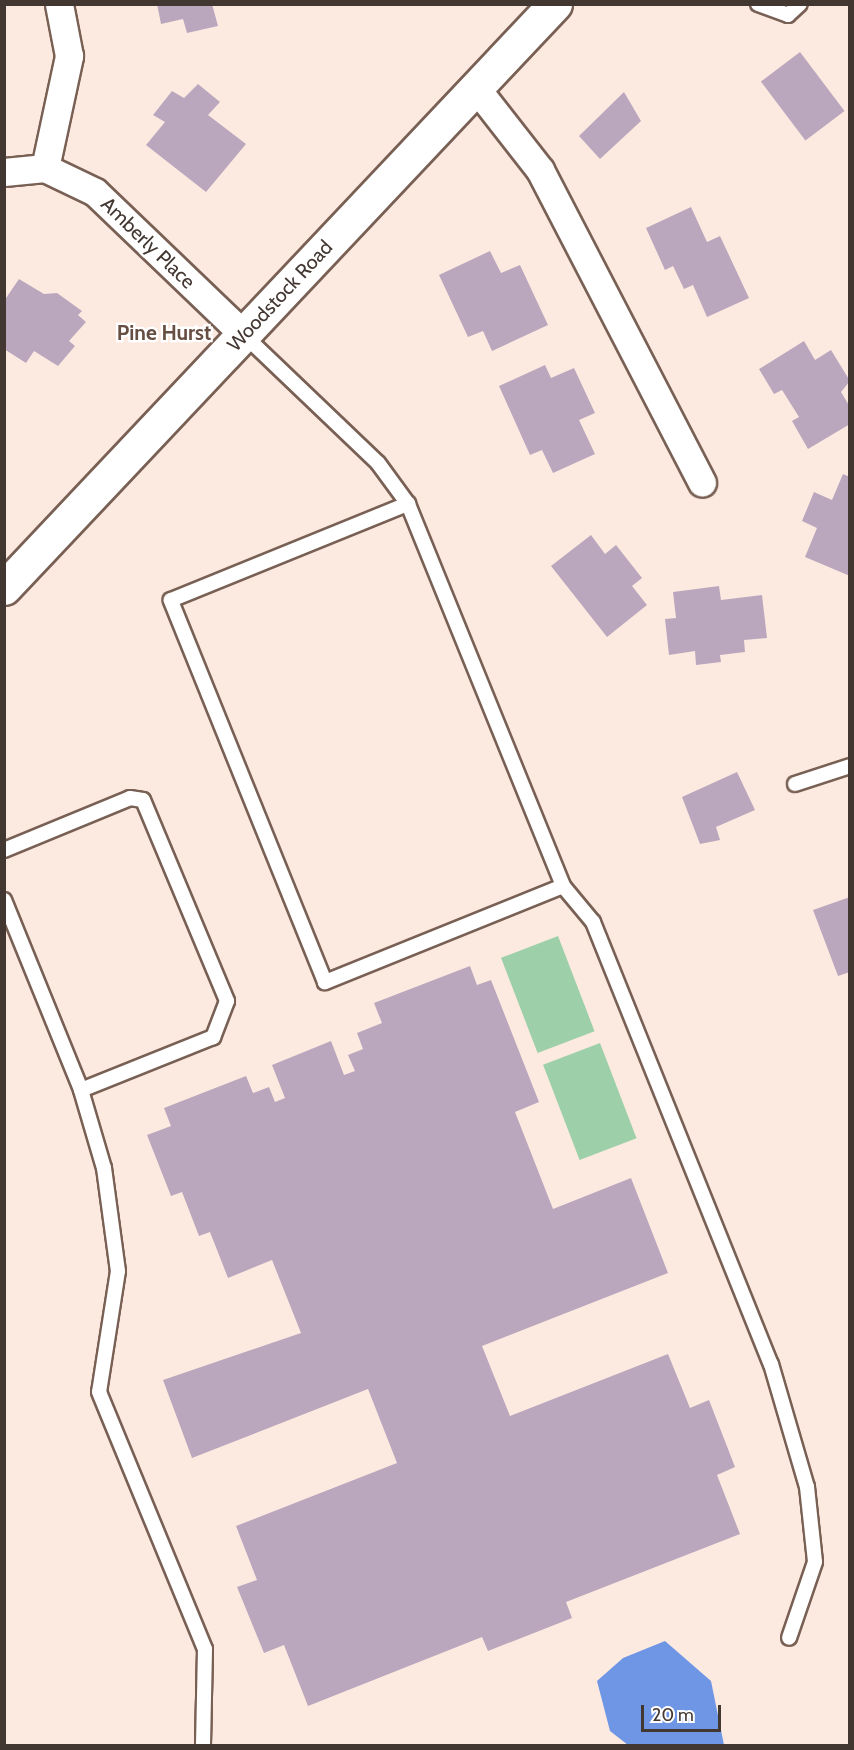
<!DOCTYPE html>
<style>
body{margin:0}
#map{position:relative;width:854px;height:1750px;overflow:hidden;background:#fceae1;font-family:Cabin,sans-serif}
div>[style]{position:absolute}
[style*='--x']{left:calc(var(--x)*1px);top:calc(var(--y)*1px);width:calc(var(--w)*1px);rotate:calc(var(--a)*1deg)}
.green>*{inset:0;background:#9dd0a8;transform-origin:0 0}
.water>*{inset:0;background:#6f96e5}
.building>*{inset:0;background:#baa7bd;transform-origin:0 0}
.roads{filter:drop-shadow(2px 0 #796054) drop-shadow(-2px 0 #796054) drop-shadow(0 2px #796054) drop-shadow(0 -2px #796054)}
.lane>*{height:14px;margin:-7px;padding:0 7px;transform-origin:7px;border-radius:7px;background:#fff}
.street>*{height:27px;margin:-13.5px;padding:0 13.5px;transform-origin:13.5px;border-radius:13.5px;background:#fff}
.secondary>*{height:33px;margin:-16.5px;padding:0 16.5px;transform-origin:16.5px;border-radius:16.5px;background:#fff}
span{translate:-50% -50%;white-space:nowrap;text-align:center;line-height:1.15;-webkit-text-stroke:4.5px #fff;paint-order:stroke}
.street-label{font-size:20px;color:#433732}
.neighbourhood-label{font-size:21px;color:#664e42;font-weight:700}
.frame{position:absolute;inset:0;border:6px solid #433732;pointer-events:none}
.scale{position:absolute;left:641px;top:1705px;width:80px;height:27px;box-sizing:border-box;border:3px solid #433732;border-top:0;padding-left:8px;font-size:18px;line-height:21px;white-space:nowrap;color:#433732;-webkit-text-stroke:4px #fff;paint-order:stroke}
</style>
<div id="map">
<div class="green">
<i style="left:558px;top:936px;width:102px;height:61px;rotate:69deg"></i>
<i style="left:600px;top:1043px;width:102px;height:61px;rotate:69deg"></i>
</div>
<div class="water">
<i style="clip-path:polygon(665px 1641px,711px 1681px,724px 1745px,628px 1745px,610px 1731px,597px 1681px,623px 1658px)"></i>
</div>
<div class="building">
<i style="clip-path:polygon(157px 4px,212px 4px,218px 26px,187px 33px,183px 19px,161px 24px)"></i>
<i style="left:800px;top:52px;width:74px;height:49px;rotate:53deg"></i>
<i style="clip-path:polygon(198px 84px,220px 102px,208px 115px,246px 144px,206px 192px,146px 145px,165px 122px,153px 115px,172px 91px,184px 98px)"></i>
<i style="clip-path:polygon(624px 92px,641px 121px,600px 159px,579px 136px)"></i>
<i style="clip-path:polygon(691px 207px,707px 242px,720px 236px,749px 298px,707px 317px,693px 285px,684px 289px,673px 266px,665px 270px,646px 228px)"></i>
<i style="clip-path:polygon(490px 251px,501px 273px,520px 265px,548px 325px,492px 351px,483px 331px,468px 337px,439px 275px)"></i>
<i style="clip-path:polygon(19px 279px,44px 294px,57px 293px,82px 311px,78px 315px,86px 322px,69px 341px,75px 346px,58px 366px,34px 351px,26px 363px,4px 349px,4px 301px)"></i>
<i style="clip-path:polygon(804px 341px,815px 360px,831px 350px,850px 381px,841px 392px,850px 407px,850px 424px,808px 449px,792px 421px,799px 417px,782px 390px,774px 394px,759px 369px)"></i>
<i style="clip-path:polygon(545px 365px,551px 378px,574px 368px,595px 413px,579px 420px,595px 454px,553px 473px,542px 450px,530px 455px,499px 386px)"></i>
<i style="clip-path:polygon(843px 474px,850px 477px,850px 576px,805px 557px,817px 528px,802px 521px,814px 492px,832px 500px)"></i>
<i style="clip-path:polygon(591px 535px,605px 554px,616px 545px,642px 578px,632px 586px,647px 605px,607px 637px,551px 566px)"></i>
<i style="clip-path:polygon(719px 586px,721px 600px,762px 595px,767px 638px,744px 640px,745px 652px,720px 655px,721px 662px,696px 665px,695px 651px,669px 655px,665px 619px,676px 618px,673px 592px)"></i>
<i style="clip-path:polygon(737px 772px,755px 810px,716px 827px,720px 840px,700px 844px,682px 797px)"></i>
<i style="clip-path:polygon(850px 897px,850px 972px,838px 976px,813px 910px)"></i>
<i style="clip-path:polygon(470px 966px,477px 985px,491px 980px,539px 1102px,515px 1112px,553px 1209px,631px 1178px,668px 1273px,482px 1346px,510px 1416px,668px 1354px,690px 1408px,709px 1400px,735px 1467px,717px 1475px,740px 1534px,566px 1602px,572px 1618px,488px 1651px,482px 1637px,308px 1706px,284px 1645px,264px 1653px,237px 1587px,257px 1580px,236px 1526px,397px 1463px,368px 1389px,192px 1458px,163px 1380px,301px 1333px,272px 1260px,228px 1278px,210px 1232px,199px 1236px,182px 1192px,171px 1196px,147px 1135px,171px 1126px,164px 1108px,246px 1076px,253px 1093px,269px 1087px,275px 1102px,285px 1098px,272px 1065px,331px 1041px,344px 1075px,355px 1071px,348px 1055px,363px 1049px,357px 1033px,382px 1023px,374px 1003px)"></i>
</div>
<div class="roads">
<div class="lane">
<i style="--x:758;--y:4;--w:32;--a:20"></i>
<i style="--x:788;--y:15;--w:16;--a:-43"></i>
<i style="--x:244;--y:335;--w:185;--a:43.7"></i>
<i style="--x:378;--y:463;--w:51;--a:53.8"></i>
<i style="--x:408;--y:504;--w:412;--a:67.9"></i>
<i style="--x:563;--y:886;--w:257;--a:158"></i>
<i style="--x:325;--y:982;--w:412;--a:-112"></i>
<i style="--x:171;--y:600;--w:256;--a:-22.1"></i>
<i style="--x:795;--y:784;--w:58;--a:-18.1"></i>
<i style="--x:4;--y:850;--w:136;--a:-22.4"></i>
<i style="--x:130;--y:798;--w:13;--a:9"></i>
<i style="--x:143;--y:800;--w:218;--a:67.3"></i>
<i style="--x:227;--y:1001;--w:39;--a:111"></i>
<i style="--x:213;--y:1037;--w:142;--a:158.1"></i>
<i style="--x:563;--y:886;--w:47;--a:50.2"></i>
<i style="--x:593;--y:922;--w:476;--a:68.1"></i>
<i style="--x:771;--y:1364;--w:128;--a:73.7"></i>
<i style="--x:807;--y:1487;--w:75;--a:83.9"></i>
<i style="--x:815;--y:1562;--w:80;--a:108.9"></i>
<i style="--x:4;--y:900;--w:205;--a:67.9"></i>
<i style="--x:81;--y:1090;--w:81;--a:73.6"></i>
<i style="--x:104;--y:1168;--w:104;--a:82.3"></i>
<i style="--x:118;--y:1271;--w:122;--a:98.9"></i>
<i style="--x:99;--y:1392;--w:278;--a:67.6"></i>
<i style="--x:205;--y:1649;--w:97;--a:91.2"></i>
</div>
<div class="street">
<i style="--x:476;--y:88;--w:104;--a:52"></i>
<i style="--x:540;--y:170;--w:352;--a:62.6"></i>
<i style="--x:45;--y:168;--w:115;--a:-77.9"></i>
<i style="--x:69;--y:56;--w:53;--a:-100.9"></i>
<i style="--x:4;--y:172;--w:41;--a:-5.6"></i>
<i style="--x:45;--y:168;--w:55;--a:25.6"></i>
<i style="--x:95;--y:192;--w:207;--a:43.8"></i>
</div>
<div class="secondary">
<i style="--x:4;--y:588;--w:803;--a:-46.67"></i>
</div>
</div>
<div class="street-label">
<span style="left:148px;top:243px;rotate:44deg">Amberly Place</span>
<span style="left:280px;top:296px;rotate:-47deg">Woodstock Road</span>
</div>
<div class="neighbourhood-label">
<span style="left:164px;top:333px">Pine Hurst</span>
</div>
<div class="frame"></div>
<div class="scale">20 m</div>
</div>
